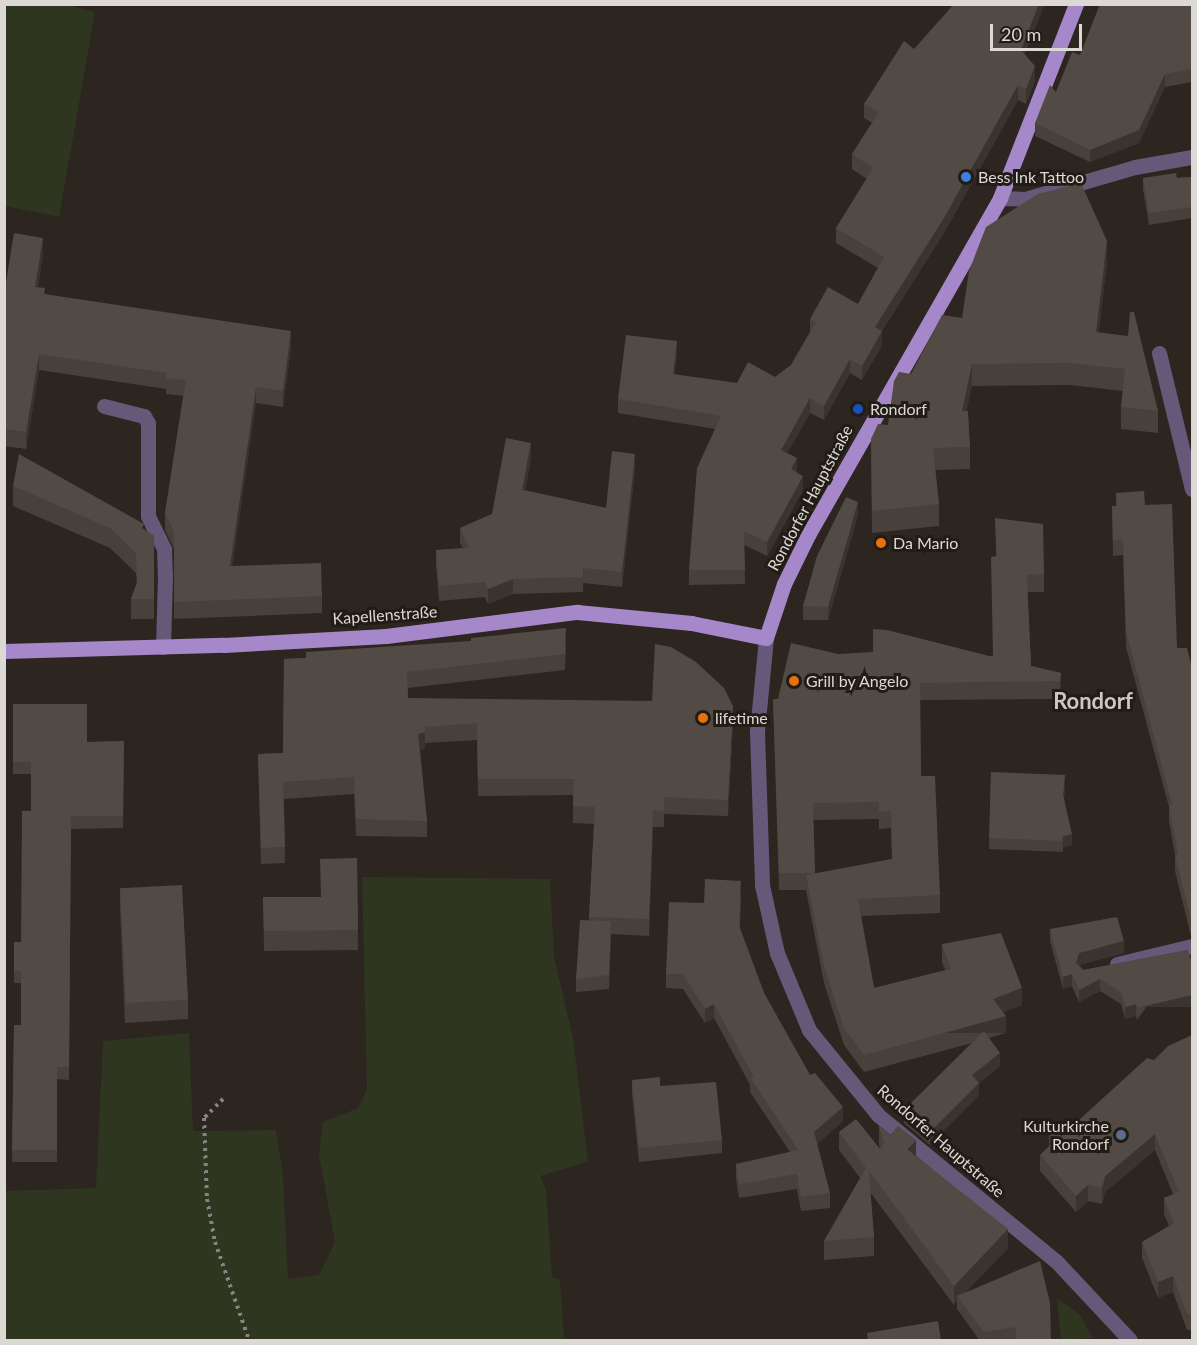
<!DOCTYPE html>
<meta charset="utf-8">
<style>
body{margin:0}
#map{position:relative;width:1197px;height:1345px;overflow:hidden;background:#2c2520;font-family:Lato,sans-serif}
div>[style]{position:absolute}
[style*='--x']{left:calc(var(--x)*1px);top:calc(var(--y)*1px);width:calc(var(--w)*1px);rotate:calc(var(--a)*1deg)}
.green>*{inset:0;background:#2e361f}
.path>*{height:4px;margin-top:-2px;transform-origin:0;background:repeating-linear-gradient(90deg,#88837e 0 3px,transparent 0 7.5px)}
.minor>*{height:15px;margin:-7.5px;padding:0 7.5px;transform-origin:7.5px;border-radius:7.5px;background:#665878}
.major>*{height:15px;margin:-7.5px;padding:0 7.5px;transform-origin:7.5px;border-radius:7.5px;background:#a688ca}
.wall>*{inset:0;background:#47403b}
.shaded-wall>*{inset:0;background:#393430;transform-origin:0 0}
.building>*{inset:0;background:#524a45;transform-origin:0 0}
.dots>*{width:16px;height:16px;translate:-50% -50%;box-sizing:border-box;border:3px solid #221c17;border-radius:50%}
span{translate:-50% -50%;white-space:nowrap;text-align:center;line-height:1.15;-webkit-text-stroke:6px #221c17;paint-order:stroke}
.poi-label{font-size:16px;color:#dcd8d4}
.left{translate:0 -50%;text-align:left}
.right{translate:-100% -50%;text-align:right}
.street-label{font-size:16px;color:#dcd8d4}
.district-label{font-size:22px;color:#cfc6c0;font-weight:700}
.frame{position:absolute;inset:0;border:6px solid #dcd8d4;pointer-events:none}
.scale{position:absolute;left:990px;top:24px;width:92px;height:27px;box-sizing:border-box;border:3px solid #dcd8d4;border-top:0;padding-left:8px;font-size:18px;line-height:21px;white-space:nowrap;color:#dcd8d4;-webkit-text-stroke:4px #221c17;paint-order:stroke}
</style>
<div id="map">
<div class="green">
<i style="clip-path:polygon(4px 5px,68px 5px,95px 12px,59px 217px,5px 206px)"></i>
<i style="clip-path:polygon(362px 877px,550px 879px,554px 958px,573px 1037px,588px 1162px,540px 1176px,546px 1190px,552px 1277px,560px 1280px,564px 1340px,5px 1340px,5px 1191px,96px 1188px,103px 1041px,189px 1033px,193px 1131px,276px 1130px,283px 1176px,288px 1279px,319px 1275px,335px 1242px,319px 1155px,323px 1122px,358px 1108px,367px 1090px)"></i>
<i style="clip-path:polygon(1057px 1298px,1079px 1314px,1093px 1338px,1061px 1340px)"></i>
</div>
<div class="path">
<i style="--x:223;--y:1099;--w:27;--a:135"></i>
<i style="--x:204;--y:1118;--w:81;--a:87.9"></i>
<i style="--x:207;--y:1199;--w:44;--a:79.5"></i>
<i style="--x:215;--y:1242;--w:104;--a:70.9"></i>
</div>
<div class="minor">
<i style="--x:1000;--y:198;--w:25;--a:2"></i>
<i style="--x:1025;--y:199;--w:115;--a:-16.2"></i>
<i style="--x:1135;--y:167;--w:58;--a:-10"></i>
<i style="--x:1159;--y:353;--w:140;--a:76.4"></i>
<i style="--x:104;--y:406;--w:41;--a:14"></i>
<i style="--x:144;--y:416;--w:8;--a:60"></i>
<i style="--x:148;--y:423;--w:93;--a:90"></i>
<i style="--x:148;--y:516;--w:37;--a:64"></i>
<i style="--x:164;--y:549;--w:27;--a:88"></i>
<i style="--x:165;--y:576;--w:71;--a:91.6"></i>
<i style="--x:766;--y:638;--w:94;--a:95.5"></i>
<i style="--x:757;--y:732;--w:153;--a:88.1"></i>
<i style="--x:762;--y:885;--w:70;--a:77.6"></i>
<i style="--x:777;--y:953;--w:83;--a:67.4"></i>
<i style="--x:809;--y:1030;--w:109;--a:50.9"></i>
<i style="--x:878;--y:1115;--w:230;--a:39.4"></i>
<i style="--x:1056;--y:1261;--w:108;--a:46.9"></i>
<i style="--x:1117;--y:964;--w:77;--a:-13.5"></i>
</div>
<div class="major">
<i style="--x:4;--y:651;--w:220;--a:-1.6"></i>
<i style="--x:224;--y:645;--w:162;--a:-3.2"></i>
<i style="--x:386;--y:636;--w:193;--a:-7.2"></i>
<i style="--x:577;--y:612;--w:115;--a:5.5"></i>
<i style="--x:691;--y:623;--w:76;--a:11.3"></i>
<i style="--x:766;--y:638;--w:57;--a:-71.6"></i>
<i style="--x:784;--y:584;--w:55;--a:-63.9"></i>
<i style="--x:808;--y:535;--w:388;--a:-60.3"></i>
<i style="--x:1000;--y:198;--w:208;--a:-68.6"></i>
</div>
<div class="wall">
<i style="clip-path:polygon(1192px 4px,1192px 82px,1165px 87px,1139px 143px,1090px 162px,1035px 136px,1035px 123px,1056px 92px)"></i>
<i style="clip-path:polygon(914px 49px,1025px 55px,1035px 81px,1026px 104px,1018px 100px,944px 233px,882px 331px,882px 345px,862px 380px,850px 373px,824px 420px,810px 413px,787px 453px,797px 472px,803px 490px,767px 556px,744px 545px,745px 584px,689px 585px,689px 570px,715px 429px,618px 413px,618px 399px,677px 355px,674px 375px,737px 383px,775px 377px,791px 365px,810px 332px,810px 319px,858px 304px,878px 268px,836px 243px,836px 228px,867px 179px,852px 169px,852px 154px,872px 123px,864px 118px,864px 104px)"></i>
<i style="clip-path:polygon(1192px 177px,1192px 218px,1149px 225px,1143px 189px,1143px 178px,1177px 178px)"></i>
<i style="clip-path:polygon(43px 254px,38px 287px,45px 294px,291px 348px,283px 407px,256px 403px,232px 566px,322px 596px,322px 613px,174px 619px,174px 549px,165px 530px,165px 513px,183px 396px,166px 394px,166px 389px,39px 370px,26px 449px,4px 446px,4px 295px)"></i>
<i style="clip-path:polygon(1107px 263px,1098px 333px,1158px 411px,1158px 433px,1121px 429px,1121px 407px,1123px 391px,1070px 385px,972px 386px,966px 411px,970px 447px,970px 469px,935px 470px,939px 504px,939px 526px,872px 533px,871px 439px,888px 425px,911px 374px,962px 318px)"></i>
<i style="clip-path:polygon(531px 458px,525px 490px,606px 508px,635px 469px,622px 587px,583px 583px,583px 592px,513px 594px,488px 604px,485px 597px,439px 601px,436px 565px,436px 550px,463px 548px,460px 543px,460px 528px,492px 514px)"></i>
<i style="clip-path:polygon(13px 486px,144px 529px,154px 536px,154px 619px,131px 619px,131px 599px,137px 584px,136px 573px,110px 548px,13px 506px)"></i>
<i style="clip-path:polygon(1116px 493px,1145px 505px,1177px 648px,1192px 668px,1191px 936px,1175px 871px,1175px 855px,1169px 821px,1169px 807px,1126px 647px,1123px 555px,1113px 556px,1112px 506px,1116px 506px)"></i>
<i style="clip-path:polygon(858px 515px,828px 620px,803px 620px,803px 606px)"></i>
<i style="clip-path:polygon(evenodd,995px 518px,1044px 574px,1044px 592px,1027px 592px,1031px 666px,1061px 673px,1060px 699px,920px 700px,921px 776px,940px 895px,940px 913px,861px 916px,874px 988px,945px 970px,942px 962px,942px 944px,1022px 1005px,1003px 1012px,1006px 1033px,989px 1038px,1000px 1066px,979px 1083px,979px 1095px,930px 1145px,904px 1123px,904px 1110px,972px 1043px,864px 1072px,844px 1045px,824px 983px,806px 890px,779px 890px,773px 699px,778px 699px,838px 654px,993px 656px,996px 556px,995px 518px,879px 819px,879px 829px,891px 828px,892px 859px,815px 874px,813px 820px,879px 819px)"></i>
<i style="clip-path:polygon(566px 645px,565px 670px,408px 688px,408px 698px,733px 722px,728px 816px,664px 814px,664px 827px,653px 827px,649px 936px,611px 934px,609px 989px,576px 992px,576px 979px,589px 920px,594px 824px,573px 823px,573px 795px,478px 796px,477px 740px,425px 743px,425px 748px,420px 750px,427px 821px,427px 837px,356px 836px,354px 794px,284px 799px,285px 863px,261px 864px,258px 754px,283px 753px,284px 659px)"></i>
<i style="clip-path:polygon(13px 704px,87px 742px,124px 741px,123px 828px,71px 829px,69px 1080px,57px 1079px,57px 1162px,12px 1162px,14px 1025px,21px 1025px,21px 983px,14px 983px,14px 942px,21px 942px,31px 811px,31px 774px,13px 774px)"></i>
<i style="clip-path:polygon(991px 772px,1065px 786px,1064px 799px,1072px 845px,1063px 847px,1063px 852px,989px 849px)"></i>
<i style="clip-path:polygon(357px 858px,358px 950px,264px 951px,263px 897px,321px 897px)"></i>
<i style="clip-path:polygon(120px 888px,188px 1000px,188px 1019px,125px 1023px,120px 908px)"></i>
<i style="clip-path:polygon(741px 896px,740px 928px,764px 993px,810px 1075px,843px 1121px,817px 1144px,830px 1193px,830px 1208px,801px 1211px,797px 1189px,739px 1198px,736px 1178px,736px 1164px,790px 1152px,750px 1092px,750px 1085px,714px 1018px,705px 1023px,683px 989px,666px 988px,666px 974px,704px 903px)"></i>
<i style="clip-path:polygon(1050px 929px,1124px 953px,1079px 965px,1083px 970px,1188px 950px,1137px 1020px,1136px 1016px,1125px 1019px,1121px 1004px,1100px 991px,1079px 1002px,1072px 986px,1063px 989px,1050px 941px)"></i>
<i style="clip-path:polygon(1192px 1021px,1192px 1330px,1187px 1330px,1173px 1292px,1158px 1298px,1142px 1258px,1142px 1242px,1169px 1226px,1164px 1214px,1164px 1198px,1173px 1194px,1155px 1150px,1105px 1192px,1102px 1204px,1088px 1201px,1076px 1212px,1040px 1171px,1040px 1155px,1049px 1146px,1049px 1126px,1068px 1130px,1154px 1060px,1191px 1036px,1191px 1023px)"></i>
<i style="clip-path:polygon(632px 1080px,660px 1086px,722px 1140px,722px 1153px,639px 1162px,632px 1093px)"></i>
<i style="clip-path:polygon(879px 1126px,916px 1155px,1008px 1248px,966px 1292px,1051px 1341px,980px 1341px,957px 1309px,957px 1301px,954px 1305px,870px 1192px,874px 1237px,874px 1256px,824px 1260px,824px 1241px,860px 1178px,839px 1150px,839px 1132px,880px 1149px,879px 1145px)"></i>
</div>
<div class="shaded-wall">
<i style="clip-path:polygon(1039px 4px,1045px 4px,1021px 64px,1021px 50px)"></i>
<i style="clip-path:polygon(1035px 66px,1035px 81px,1026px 104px,1026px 89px)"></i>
<i style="clip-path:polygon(1165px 74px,1165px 87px,1139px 143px,1090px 162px,1090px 150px)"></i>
<i style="clip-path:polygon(1018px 85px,1018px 100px,944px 233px,875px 342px,875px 327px)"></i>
<i style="clip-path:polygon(43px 238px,43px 254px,35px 303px,35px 287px)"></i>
<i style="clip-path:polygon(1107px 241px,1107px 263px,1096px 355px,1096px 332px)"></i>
<i style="clip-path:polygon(291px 331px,291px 348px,283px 407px,283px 391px)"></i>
<i style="clip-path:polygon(882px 331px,882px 345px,862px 380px,862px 366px)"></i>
<i style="clip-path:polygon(677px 341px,677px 355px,673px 389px,673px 374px)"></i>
<i style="clip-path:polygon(39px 354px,39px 370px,26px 449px,26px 432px)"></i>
<i style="clip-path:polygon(850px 359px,850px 373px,824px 420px,824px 406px)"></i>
<i style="clip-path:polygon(972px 364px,972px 386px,962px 433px,962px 411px)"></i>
<i style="clip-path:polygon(256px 387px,256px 403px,230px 583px,230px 566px)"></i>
<i style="clip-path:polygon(810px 398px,810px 413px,781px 464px,781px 450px)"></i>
<i style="clip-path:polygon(531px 443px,531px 458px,522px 505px,522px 490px)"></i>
<i style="clip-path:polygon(635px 454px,635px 469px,622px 587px,622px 572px)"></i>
<i style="clip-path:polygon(797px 458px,797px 472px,791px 484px,791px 469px)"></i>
<i style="clip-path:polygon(803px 476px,803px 490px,767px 556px,767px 542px)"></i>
<i style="clip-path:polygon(858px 502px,858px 515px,828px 620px,828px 607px)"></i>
<i style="clip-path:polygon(513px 579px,513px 594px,488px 604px,488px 589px)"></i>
<i style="clip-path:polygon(1061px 673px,1061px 690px,1060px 699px,1060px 681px)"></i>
<i style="clip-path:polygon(733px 706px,733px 722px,728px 816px,728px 800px)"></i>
<i style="clip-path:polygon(425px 732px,425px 748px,418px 750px,418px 734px)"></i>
<i style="clip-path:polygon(1065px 775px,1065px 786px,1063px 806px,1063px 795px)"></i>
<i style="clip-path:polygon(653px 810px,653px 827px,649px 936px,649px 919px)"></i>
<i style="clip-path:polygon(1072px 834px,1072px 845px,1063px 847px,1062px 837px)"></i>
<i style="left:1191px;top:920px;width:1px;height:16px"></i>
<i style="clip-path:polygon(611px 921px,611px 935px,609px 989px,609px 975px)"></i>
<i style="clip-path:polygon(1124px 941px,1124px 953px,1079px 965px,1076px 975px,1076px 963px,1079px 953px)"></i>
<i style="clip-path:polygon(1072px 974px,1072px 986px,1063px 989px,1063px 977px)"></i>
<i style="clip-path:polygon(1100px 979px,1100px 991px,1079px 1002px,1079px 990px)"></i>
<i style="clip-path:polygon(1022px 988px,1022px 1005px,993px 1016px,993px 999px)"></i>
<i style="left:1192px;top:995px;width:12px;height:57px;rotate:90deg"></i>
<i style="clip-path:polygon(714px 1004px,714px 1018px,705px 1023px,705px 1009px)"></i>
<i style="clip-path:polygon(1136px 1004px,1136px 1016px,1125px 1019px,1125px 1007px)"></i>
<i style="left:1006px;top:1016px;width:17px;height:147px;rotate:90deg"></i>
<i style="clip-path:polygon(1000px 1053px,1000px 1066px,979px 1083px,979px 1095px,930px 1145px,930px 1132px,972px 1075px)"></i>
<i style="clip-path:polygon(843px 1107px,843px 1121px,814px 1147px,814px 1132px)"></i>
<i style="clip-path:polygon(1155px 1134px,1155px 1150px,1105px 1192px,1102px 1204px,1102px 1188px,1105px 1176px)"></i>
<i style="clip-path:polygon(916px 1140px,916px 1158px,907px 1149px)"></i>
<i style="clip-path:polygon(1088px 1185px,1088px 1201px,1076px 1212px,1076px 1196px)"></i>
<i style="clip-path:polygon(1008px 1229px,1008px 1248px,959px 1299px,957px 1296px,957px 1301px,954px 1305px,954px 1286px)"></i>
<i style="clip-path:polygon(1173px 1276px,1173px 1292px,1158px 1298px,1158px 1282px)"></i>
</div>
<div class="building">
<i style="clip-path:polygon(954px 4px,1039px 4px,1021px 50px,1035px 66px,1026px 89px,1018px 85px,944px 218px,875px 327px,882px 331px,862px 366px,850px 359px,824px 406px,810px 398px,781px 450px,797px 458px,791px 469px,803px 476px,767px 542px,744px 531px,745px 570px,689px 570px,697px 468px,721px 416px,618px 399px,626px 335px,677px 341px,673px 374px,737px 383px,748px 362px,775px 377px,791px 365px,816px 322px,810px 319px,828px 287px,858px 304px,884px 257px,836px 228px,873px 168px,852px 154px,879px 112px,864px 104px,904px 41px,914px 49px)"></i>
<i style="clip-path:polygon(1100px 4px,1192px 4px,1192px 69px,1165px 74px,1139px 130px,1090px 150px,1035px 123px,1050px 85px,1056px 92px,1072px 52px,1080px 55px)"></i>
<i style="clip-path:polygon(1176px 173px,1177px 178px,1192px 177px,1192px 207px,1149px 213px,1143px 178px)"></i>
<i style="clip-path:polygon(1081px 183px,1107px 241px,1096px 332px,1128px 336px,1130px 312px,1134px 312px,1158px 411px,1121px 407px,1125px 369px,1070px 363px,972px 364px,962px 411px,968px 411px,970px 447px,933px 448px,939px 504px,872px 511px,871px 439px,878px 424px,888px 425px,894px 381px,899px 372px,911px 374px,942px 315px,962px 318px,969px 271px,986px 227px,1038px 194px)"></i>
<i style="clip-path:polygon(14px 233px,43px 238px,35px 287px,45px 288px,44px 294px,291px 331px,283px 391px,256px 387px,230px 566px,321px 563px,322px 596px,174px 602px,174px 532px,165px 513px,186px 380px,166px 378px,167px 373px,39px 354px,26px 432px,4px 429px,4px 295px)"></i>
<i style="clip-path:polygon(506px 438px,531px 443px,522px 490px,606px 508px,612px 451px,635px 454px,622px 572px,583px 568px,583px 577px,513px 579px,488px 589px,485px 582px,439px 586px,436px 550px,469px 548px,460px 528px,492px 514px)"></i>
<i style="clip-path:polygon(19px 454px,144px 524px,142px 528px,154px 536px,154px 599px,131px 599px,137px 582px,136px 553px,110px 528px,13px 486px)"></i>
<i style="clip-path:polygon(1144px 491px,1145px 505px,1172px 504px,1177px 648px,1187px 648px,1192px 668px,1192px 920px,1191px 920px,1175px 855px,1178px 854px,1169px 805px,1172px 804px,1126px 631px,1123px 539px,1113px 540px,1112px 506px,1117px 506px,1116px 493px)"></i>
<i style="clip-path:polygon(846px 497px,858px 502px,828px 607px,803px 606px,817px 556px)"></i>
<i style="clip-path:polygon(995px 518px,1043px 524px,1044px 574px,1027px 575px,1031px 666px,1061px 673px,1060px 681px,920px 683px,921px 776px,935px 776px,940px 895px,858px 899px,874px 988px,951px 969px,942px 944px,1001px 933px,1022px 988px,993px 999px,1006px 1016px,864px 1055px,844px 1028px,824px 966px,806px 875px,892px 859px,891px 811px,879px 812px,879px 802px,813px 803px,815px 873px,779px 873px,773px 699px,778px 699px,791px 643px,838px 654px,873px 652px,873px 629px,887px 630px,993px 657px,991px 557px,997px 556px)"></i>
<i style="clip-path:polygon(566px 628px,565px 654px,407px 672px,408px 698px,652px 701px,655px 644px,671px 647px,696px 662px,724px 688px,733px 706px,728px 800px,664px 797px,664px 811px,653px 810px,649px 919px,589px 917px,595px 807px,573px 806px,574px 779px,478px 779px,477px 723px,425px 727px,425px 732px,418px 734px,427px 821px,356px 819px,354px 777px,283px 782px,285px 847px,261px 848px,258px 754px,283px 753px,284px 659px,306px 658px,306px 652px,471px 641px,471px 638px)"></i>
<i style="clip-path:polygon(13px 704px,87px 704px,87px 742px,124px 741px,123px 816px,71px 816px,69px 1067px,57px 1067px,57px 1150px,12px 1150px,14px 1025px,21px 1025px,21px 971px,14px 971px,14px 942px,21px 942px,22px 811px,31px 811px,31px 762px,13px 762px)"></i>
<i style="clip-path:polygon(991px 772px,1065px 775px,1063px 795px,1072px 834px,1062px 837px,1063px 841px,989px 838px)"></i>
<i style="clip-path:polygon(357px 858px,358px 930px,264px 931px,263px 897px,321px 897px,320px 859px)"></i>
<i style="clip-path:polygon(705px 879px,741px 881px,739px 926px,764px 993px,810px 1075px,815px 1073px,843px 1107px,814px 1132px,830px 1193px,801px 1197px,797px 1174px,739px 1184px,736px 1164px,798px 1150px,750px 1077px,754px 1077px,714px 1004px,705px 1009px,683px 974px,666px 974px,669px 902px,704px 903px)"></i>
<i style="left:182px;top:885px;width:115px;height:62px;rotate:87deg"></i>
<i style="clip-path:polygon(1117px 917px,1124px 941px,1079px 953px,1076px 963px,1083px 970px,1188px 950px,1192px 963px,1192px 995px,1137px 1008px,1136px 1004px,1125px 1007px,1121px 992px,1100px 979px,1079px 990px,1072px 974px,1063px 977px,1050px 929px)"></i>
<i style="clip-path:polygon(580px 920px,611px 921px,609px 975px,576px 979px)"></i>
<i style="clip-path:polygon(984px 1031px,1000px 1053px,972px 1075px,979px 1083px,930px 1132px,904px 1110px)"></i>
<i style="clip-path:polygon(1192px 1035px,1192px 1066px,1191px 1067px,1192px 1068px,1192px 1314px,1187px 1314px,1173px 1276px,1158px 1282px,1142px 1242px,1174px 1223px,1164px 1198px,1179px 1192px,1155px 1134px,1105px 1176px,1102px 1188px,1088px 1185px,1076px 1196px,1040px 1155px,1052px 1144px,1049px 1126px,1068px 1130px,1147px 1058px,1154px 1060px,1168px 1046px)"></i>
<i style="clip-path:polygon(660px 1077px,660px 1086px,716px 1082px,722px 1140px,639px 1148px,632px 1080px)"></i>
<i style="clip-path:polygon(856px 1119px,880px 1149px,884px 1143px,879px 1126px,890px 1135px,898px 1126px,916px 1140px,907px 1149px,1008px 1229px,954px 1286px,869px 1171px,874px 1237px,824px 1241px,866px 1168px,839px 1132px)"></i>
<i style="clip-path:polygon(1040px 1261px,1050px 1303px,1051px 1341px,1016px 1341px,1016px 1327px,984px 1332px,957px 1296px)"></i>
<i style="clip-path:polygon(938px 1321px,941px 1341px,868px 1341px,867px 1333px)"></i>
</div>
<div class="dots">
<i style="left:966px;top:177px;background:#3f7fe0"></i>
<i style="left:858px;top:409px;background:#1a4fb4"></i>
<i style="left:881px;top:543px;background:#e8710a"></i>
<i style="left:794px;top:681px;background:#e8710a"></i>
<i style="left:703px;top:718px;background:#e8710a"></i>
<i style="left:1121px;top:1135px;background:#5c6f8a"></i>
</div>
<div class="poi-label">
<span class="left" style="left:978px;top:177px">Bess Ink Tattoo</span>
<span class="left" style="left:870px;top:409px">Rondorf</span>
<span class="left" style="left:893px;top:543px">Da Mario</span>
<span class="left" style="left:806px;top:681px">Grill by Angelo</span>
<span class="left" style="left:715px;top:718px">lifetime</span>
<span class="right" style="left:1109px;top:1135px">Kulturkirche<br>Rondorf</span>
</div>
<div class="street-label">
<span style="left:810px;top:498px;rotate:-62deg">Rondorfer Hauptstraße</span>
<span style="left:385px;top:615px;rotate:-4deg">Kapellenstraße</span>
<span style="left:941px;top:1141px;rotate:41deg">Rondorfer Hauptstraße</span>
</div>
<div class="district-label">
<span style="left:1093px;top:701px">Rondorf</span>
</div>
<div class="frame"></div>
<div class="scale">20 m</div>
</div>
